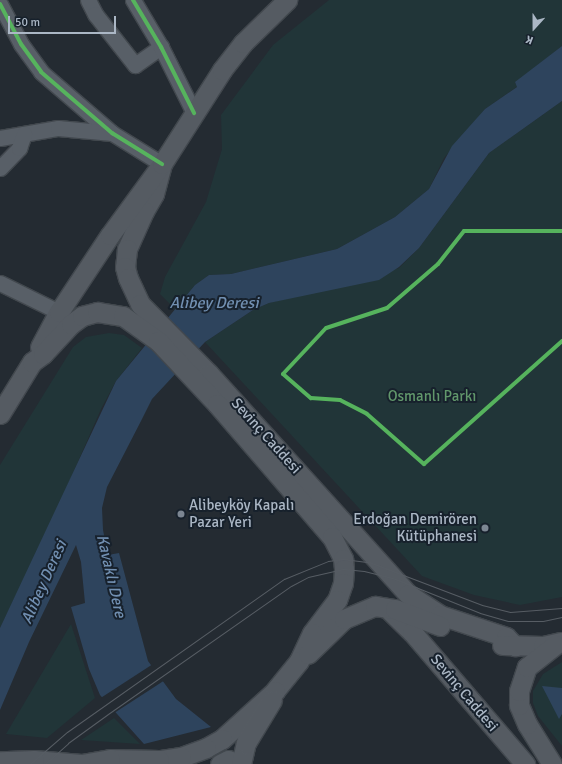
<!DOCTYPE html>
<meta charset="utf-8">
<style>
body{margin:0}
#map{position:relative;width:562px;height:764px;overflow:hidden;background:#242b32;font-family:Signika,sans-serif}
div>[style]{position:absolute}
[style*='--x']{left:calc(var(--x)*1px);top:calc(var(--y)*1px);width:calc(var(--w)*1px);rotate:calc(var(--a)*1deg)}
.green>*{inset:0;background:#213538}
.water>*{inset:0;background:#2e445d}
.pier>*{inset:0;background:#242b32;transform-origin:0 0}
.roads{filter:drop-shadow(1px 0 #42484e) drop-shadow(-1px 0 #42484e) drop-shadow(0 1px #42484e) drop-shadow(0 -1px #42484e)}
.minor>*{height:15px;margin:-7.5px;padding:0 7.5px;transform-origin:7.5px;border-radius:7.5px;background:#585f67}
.major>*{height:19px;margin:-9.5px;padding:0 9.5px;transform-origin:9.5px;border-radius:9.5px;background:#555b62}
.tram>*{height:1px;margin:-0.5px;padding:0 0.5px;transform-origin:0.5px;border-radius:0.5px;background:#575d64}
.cycleway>*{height:4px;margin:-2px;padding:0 2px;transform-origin:2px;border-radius:2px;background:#56b35d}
.dots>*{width:11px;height:11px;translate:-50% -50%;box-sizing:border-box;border:2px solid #17212c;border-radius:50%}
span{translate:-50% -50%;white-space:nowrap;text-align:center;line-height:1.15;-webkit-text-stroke:4px #17212c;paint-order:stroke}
.park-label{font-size:15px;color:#61976b}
.street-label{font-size:15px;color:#abb7c5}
.poi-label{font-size:15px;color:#abb7c5}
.left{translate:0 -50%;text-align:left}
.right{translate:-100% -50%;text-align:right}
.water-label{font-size:16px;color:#718fb1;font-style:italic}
.north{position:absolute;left:514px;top:8px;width:40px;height:40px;-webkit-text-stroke:3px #17212c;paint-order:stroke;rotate:201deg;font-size:11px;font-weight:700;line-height:16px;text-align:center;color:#abb7c5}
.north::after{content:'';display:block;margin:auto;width:14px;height:18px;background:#abb7c5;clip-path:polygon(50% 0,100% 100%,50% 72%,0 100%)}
.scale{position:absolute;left:8px;top:16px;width:108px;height:18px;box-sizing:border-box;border:2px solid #abb7c5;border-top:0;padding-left:5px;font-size:12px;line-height:14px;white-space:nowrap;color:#abb7c5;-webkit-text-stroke:3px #17212c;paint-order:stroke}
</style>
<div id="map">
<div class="green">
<i style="clip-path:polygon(329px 0,562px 0,562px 46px,515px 83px,518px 86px,485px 109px,444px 158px,429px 189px,395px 217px,337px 249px,231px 274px,209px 275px,195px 285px,175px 309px,160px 294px,165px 277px,206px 202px,222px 149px,221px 115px,273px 45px)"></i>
<i style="clip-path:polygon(562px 101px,562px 597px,520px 605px,474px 595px,422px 576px,205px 342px,253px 310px,269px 303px,399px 268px,419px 248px,489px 153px)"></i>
<i style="clip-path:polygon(109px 333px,124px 335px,142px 348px,116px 381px,101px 409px,49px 528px,0 628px,0 465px,73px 347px,86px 337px)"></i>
<i style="clip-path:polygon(71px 624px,95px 698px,47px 738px,6px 734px)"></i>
<i style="clip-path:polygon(562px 662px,562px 746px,538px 716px,533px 703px,533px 691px,543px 674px)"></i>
<i style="clip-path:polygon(114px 718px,140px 744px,81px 740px)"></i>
</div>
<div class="water">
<i style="clip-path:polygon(562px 46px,562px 101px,489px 153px,419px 248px,399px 267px,379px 280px,269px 303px,253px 310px,205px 342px,152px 399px,141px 421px,107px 487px,102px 508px,103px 530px,108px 555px,119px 553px,148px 661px,176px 699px,211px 727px,144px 744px,100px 695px,89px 669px,71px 607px,85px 603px,81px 562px,76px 545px,29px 642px,0 710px,0 628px,116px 381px,195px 285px,209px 275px,231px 274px,337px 249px,395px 217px,429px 189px,452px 146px,485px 109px,517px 87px,515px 82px)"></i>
<i style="clip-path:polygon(542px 686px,562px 688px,562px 714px,559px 719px)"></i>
</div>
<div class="pier">
<i style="left:153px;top:664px;width:20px;height:62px;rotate:57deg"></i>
</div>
<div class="roads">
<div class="minor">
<i style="--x:88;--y:0;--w:16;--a:63"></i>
<i style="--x:95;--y:14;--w:65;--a:51.9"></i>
<i style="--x:135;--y:65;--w:32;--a:-35"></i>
<i style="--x:133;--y:0;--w:55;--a:59.2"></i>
<i style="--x:161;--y:47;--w:74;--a:63.4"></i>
<i style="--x:0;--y:4;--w:45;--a:62.3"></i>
<i style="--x:21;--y:44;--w:34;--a:54"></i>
<i style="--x:41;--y:72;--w:94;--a:40.7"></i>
<i style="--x:112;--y:133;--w:59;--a:31.8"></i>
<i style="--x:0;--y:138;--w:59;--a:-9.8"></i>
<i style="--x:58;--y:128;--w:54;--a:5.3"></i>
<i style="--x:0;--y:168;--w:28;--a:-46"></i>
<i style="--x:19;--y:148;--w:15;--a:-70"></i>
<i style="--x:0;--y:283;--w:66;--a:26.2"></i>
</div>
<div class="major">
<i style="--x:162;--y:164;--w:31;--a:105"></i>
<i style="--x:154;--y:194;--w:20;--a:120"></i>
<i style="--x:144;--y:211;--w:42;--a:114.1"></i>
<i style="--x:127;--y:249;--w:18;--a:96"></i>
<i style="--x:125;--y:267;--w:11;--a:75"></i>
<i style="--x:128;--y:278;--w:29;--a:65"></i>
<i style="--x:140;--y:304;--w:98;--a:45.4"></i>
<i style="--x:209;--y:374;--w:297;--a:47.9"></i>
<i style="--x:408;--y:594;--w:38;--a:33"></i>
<i style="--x:440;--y:615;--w:70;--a:18.4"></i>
<i style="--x:506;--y:637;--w:13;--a:45"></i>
<i style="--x:40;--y:347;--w:40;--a:-62"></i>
<i style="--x:59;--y:312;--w:92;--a:-56.5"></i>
<i style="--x:110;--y:235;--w:88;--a:-53.8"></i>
<i style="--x:162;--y:164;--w:112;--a:-57.4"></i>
<i style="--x:222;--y:70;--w:34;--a:-52"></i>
<i style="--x:243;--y:43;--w:62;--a:-44.3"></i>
<i style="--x:0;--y:414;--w:61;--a:-58.4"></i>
<i style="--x:32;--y:362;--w:14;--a:-36"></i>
<i style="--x:43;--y:354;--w:41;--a:-47"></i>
<i style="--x:71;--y:324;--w:14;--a:-36"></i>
<i style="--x:82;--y:316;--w:16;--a:-15"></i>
<i style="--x:97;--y:312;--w:26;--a:9"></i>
<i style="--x:123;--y:316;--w:43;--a:35.5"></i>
<i style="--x:158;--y:341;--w:86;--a:46.9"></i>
<i style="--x:217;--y:404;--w:176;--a:49.2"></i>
<i style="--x:332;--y:537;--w:25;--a:63"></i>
<i style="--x:343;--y:559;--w:10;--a:84"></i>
<i style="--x:344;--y:569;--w:14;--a:94"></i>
<i style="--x:343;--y:583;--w:18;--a:109"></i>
<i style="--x:337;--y:600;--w:41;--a:127.1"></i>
<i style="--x:312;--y:633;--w:31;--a:115"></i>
<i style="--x:299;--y:661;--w:38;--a:129"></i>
<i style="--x:275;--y:691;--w:72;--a:137.8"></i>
<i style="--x:222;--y:739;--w:18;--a:151"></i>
<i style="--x:206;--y:748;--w:27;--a:160"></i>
<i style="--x:181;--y:757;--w:22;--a:172"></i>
<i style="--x:159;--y:760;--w:49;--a:-178.8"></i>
<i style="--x:110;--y:759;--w:29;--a:170"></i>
<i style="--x:81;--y:764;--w:47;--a:-175.1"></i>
<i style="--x:34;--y:760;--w:34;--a:178"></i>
<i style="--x:390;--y:611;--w:30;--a:44"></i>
<i style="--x:412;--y:632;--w:174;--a:49.4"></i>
<i style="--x:502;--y:645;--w:41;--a:1.4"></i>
<i style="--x:543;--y:646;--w:18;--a:-13"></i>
<i style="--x:308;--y:654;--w:50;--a:-44.2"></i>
<i style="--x:344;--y:619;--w:34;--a:-23"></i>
<i style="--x:375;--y:606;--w:20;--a:9"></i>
<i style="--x:395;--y:609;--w:48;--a:20.7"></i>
<i style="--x:220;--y:764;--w:9;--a:-27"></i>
<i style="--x:228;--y:760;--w:12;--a:20"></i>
<i style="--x:241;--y:764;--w:22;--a:-77"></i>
<i style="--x:246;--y:743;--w:50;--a:-58.8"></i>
<i style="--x:552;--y:764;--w:47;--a:-122"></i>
<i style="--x:527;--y:724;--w:21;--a:-113"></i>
<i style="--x:519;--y:705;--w:14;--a:-90"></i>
<i style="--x:519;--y:691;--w:25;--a:-72"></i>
<i style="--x:527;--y:667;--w:36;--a:-38"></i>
</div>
</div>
<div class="tram">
<i style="--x:30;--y:764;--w:49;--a:-40.9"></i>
<i style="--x:67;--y:732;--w:266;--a:-35.2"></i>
<i style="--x:284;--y:579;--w:48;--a:-22.2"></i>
<i style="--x:328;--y:561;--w:15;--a:-8"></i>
<i style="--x:343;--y:559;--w:26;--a:7"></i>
<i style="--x:369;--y:562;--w:121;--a:20.8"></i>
<i style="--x:482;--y:605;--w:29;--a:14"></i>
<i style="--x:510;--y:612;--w:52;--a:-4.4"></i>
<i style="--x:45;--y:764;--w:31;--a:-42"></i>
<i style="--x:68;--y:743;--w:49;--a:-35.9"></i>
<i style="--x:108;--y:714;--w:223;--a:-35"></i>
<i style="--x:291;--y:586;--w:19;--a:-28"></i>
<i style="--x:308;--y:577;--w:37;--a:-13"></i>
<i style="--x:344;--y:569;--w:20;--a:6"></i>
<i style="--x:364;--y:571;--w:30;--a:14"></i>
<i style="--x:393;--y:578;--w:94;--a:21.9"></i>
<i style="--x:480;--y:613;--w:29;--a:16"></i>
<i style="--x:508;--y:621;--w:35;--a:0"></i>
<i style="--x:543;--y:621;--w:19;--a:-12"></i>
</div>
<div class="cycleway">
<i style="--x:133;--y:0;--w:55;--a:59.2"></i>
<i style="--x:161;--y:47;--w:74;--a:63.4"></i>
<i style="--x:0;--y:4;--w:45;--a:62.3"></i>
<i style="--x:21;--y:44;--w:34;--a:54"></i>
<i style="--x:41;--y:72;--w:94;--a:40.7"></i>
<i style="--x:112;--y:133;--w:59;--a:31.8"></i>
<i style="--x:562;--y:231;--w:98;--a:180"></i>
<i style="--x:464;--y:231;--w:42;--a:128.2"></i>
<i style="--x:438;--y:264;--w:67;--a:139.2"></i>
<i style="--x:387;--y:308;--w:64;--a:161.8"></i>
<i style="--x:326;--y:328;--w:63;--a:133.1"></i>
<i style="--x:283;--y:374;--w:37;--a:41"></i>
<i style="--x:311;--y:398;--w:29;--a:4"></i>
<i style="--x:340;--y:400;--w:30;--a:27"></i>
<i style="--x:367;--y:414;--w:76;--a:41.3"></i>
<i style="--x:424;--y:464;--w:185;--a:-41.7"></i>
</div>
<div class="dots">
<i style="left:181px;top:514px;background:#7c8692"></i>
<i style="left:485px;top:528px;background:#7c8692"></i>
</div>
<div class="park-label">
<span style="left:432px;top:397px">Osmanlı Parkı</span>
</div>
<div class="street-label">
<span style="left:266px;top:436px;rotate:48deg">Sevinç Caddesi</span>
<span style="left:464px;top:693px;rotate:50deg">Sevinç Caddesi</span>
</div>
<div class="poi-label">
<span class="left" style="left:189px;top:514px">Alibeyköy Kapalı<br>Pazar Yeri</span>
<span class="right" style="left:477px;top:528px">Erdoğan Demirören<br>Kütüphanesi</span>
</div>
<div class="water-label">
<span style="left:214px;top:303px">Alibey Deresi</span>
<span style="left:111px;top:576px;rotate:77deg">Kavaklı Dere</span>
<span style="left:44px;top:582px;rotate:-66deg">Alibey Deresi</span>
</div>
<div class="north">K</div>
<div class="scale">50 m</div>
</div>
